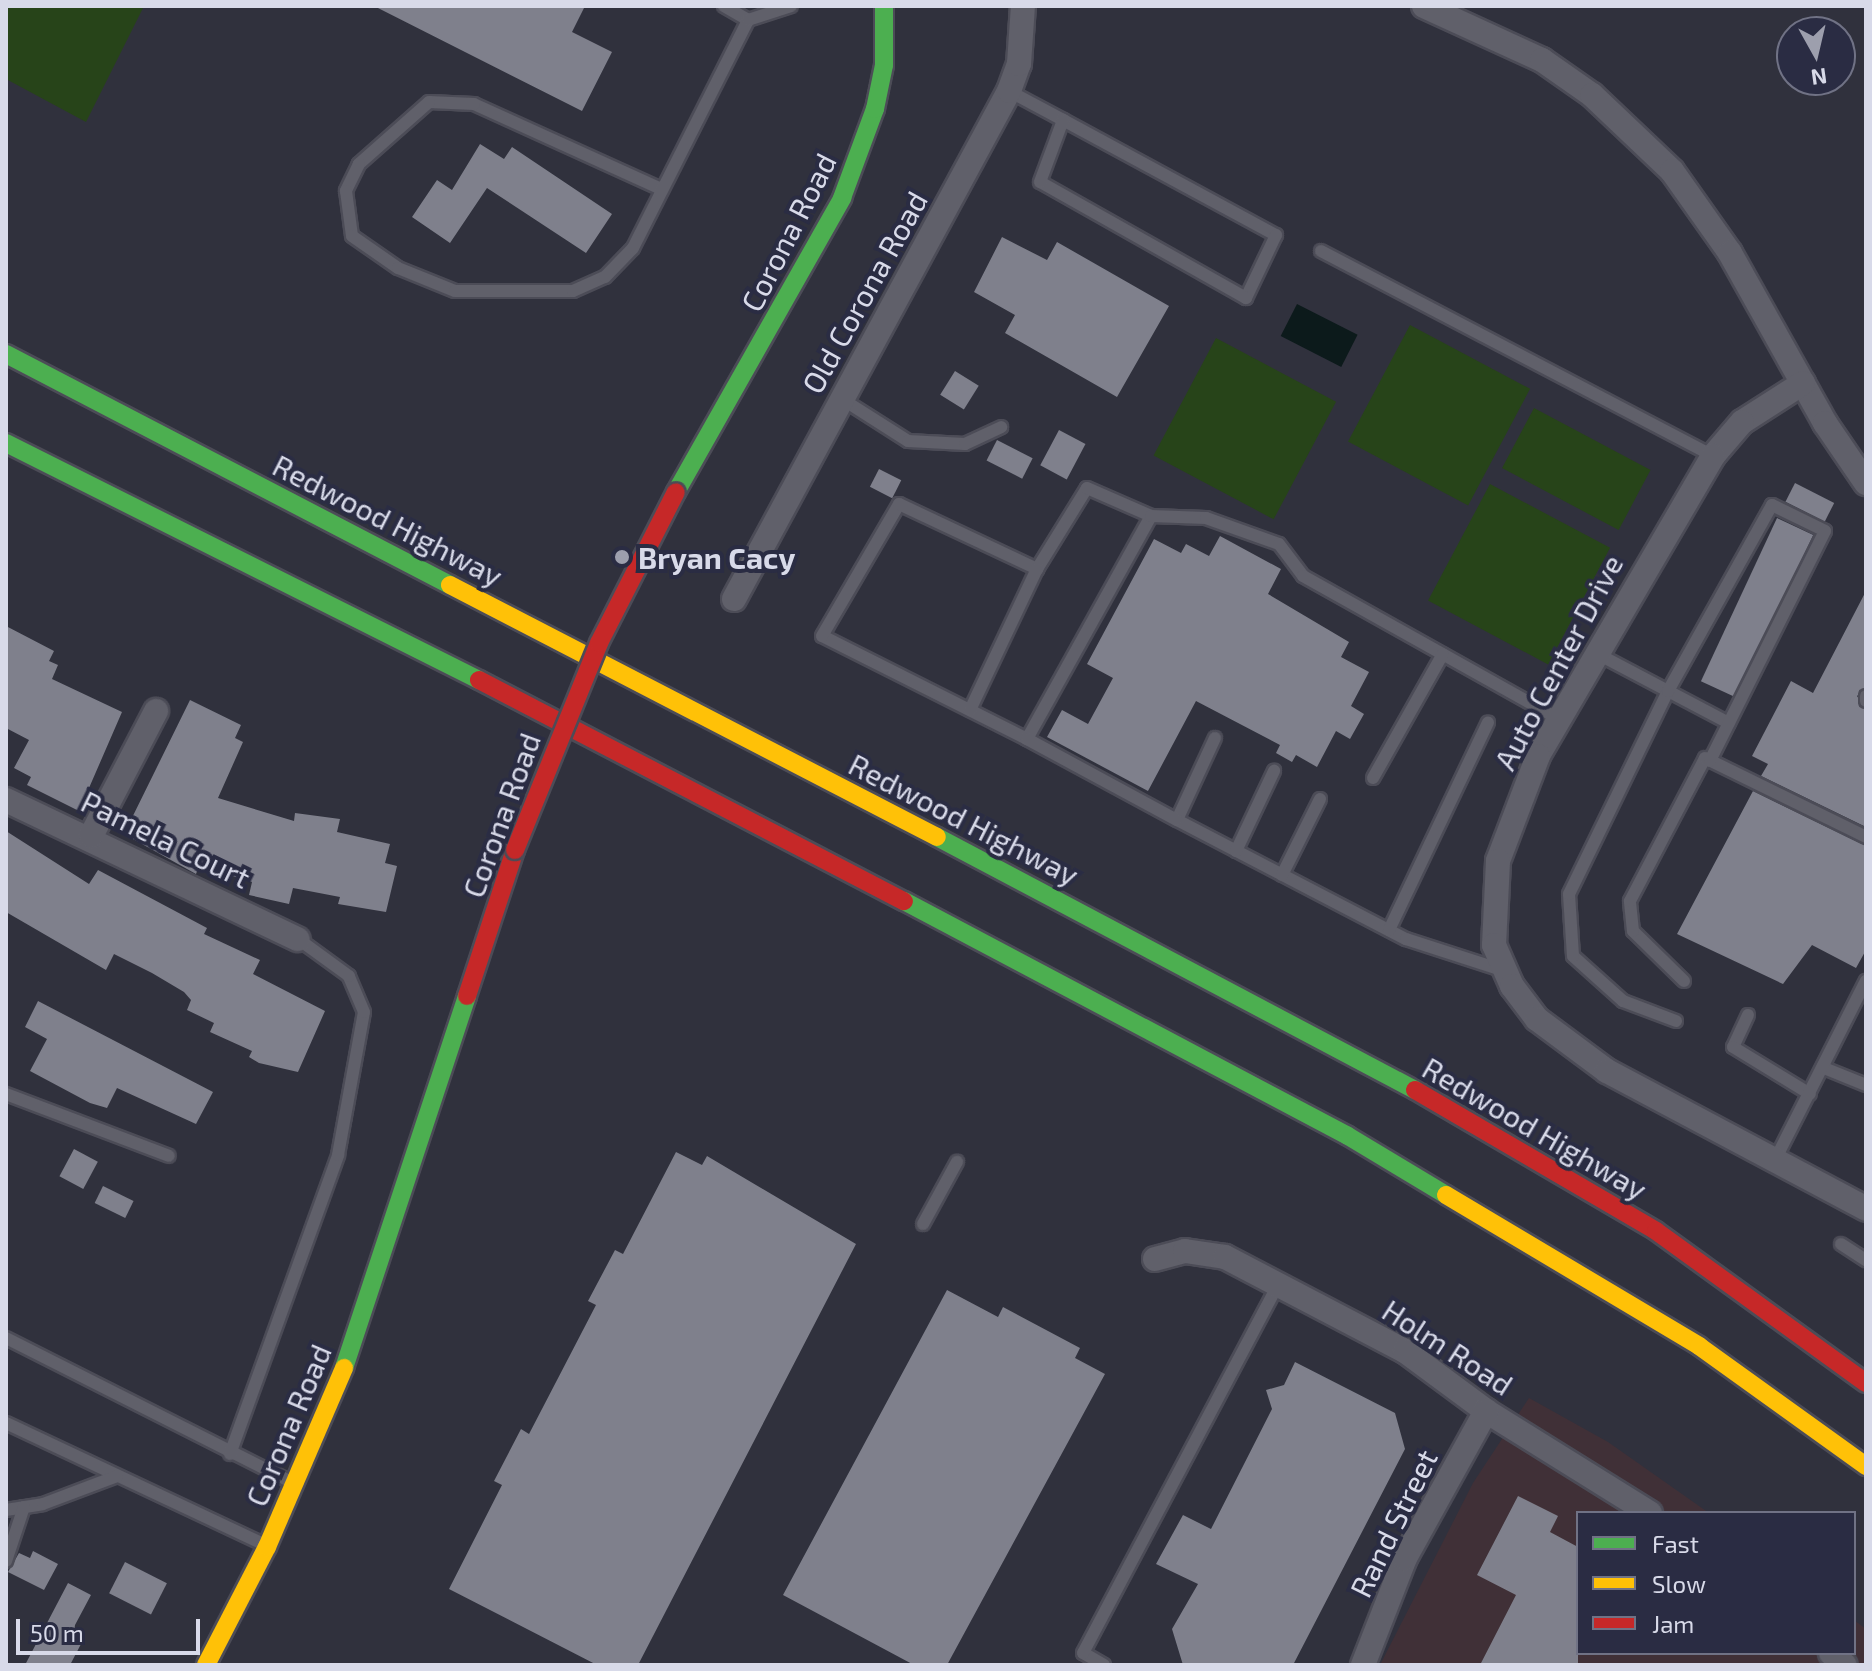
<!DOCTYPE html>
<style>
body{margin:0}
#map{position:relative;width:1872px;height:1671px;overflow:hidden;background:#30313d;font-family:"Exo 2",sans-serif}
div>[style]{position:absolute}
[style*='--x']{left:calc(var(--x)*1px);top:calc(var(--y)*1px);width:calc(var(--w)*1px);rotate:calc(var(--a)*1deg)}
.industrial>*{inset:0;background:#403037}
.green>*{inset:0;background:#274419;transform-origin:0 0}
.water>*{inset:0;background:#0c1a1b;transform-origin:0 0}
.building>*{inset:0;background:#7f808c;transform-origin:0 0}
.roads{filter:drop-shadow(2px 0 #4c4c57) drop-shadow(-2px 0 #4c4c57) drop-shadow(0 2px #4c4c57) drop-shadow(0 -2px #4c4c57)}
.lane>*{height:12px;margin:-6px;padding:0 6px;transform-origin:6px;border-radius:6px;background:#60606a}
.street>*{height:24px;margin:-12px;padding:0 12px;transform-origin:12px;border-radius:12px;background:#60606a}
.fast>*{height:18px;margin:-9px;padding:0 9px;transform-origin:9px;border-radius:9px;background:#4caf50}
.slow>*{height:18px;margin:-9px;padding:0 9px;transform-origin:9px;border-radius:9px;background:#ffc107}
.jam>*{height:18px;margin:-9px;padding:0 9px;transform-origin:9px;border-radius:9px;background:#c62828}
.bridges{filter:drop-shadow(2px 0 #4c4c57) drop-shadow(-2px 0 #4c4c57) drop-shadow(0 2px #4c4c57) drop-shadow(0 -2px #4c4c57)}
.jam-bridge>*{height:18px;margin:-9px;padding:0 9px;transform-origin:9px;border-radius:9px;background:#c62828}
.dots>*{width:22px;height:22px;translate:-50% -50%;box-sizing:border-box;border:4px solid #2a2c43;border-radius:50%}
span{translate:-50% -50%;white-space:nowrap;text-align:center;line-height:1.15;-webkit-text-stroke:8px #2a2c43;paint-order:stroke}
.street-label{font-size:30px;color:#d8dae9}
.poi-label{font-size:30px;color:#d8dae9;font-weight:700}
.left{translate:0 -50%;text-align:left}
.frame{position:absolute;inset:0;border:8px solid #d8dae9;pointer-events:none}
.legend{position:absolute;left:1576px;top:1511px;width:280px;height:144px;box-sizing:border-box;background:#2a2c43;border:2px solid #707285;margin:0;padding:10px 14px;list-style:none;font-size:24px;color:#d8dae9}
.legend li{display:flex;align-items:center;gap:16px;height:40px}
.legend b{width:40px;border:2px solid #707285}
.north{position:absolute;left:1776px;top:16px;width:80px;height:80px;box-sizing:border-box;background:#2a2c43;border:2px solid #707285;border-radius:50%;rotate:172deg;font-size:22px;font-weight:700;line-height:32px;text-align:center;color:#d8dae9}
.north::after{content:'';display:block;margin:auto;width:28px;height:36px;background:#9d9fad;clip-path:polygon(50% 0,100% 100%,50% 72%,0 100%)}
.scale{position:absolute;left:16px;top:1619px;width:184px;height:36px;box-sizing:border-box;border:4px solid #d8dae9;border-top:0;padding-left:10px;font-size:24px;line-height:28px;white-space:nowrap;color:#d8dae9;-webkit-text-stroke:6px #2a2c43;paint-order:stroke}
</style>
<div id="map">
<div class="industrial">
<i style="clip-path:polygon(1529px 1398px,1608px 1442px,1709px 1513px,1578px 1513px,1578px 1653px,1854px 1653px,1854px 1620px,1866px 1629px,1866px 1665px,1380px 1665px,1473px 1483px)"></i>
</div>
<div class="green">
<i style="clip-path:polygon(6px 6px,144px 6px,86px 122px,6px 79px)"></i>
<i style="left:1410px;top:325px;width:136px;height:132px;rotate:28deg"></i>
<i style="left:1216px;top:338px;width:136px;height:133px;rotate:28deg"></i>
<i style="left:1534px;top:408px;width:132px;height:68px;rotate:28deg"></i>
<i style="left:1490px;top:484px;width:136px;height:132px;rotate:28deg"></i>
</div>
<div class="water">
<i style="left:1297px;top:304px;width:68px;height:36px;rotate:27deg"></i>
</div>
<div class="building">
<i style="clip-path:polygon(374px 6px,585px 6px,572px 32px,612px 52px,582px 111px)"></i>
<i style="clip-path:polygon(480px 144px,504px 159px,512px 147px,612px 214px,586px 253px,487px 188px,450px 243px,412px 217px,437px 180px,452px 190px)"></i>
<i style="clip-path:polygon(1002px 237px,1047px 260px,1057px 242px,1169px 306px,1117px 397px,1005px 333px,1015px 315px,974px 292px)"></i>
<i style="left:955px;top:371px;width:28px;height:28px;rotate:32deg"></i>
<i style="left:1059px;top:430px;width:30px;height:40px;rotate:28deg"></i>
<i style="left:997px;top:440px;width:40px;height:23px;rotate:27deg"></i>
<i style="left:879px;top:469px;width:25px;height:20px;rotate:27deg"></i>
<i style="left:1795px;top:483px;width:44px;height:21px;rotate:27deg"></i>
<i style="left:1777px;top:518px;width:40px;height:180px;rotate:25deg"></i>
<i style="clip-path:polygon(1220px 536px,1281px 569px,1268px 594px,1349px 642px,1341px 657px,1369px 672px,1351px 706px,1364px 714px,1350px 739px,1336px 731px,1317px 767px,1296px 755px,1292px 762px,1276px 753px,1280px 745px,1196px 701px,1148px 791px,1047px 737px,1062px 710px,1088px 724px,1113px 678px,1087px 664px,1154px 539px,1181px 553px,1186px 544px,1209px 556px)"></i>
<i style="clip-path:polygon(1866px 591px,1866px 687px,1857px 696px,1866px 710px,1866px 827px,1761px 776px,1768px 764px,1752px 756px,1791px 681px,1813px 693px)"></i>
<i style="clip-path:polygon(6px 626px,54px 651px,49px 661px,58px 665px,52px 679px,122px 712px,79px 811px,27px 785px,31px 777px,14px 768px,29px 740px,6px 728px)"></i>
<i style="clip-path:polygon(190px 700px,241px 725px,235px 738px,243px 742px,218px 798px,294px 821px,295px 813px,340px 819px,337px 832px,390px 844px,385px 863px,397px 866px,386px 912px,338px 904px,340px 897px,293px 888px,289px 904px,249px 895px,252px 882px,199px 866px,196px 874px,124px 834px)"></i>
<i style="clip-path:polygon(1753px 791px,1866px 846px,1866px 950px,1856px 968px,1812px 945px,1783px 984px,1677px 934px)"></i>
<i style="clip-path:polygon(6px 831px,89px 884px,98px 870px,207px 928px,204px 934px,260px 960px,253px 974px,325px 1011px,298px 1072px,259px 1063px,249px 1057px,252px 1051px,210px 1032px,214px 1023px,187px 1010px,191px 1000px,184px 992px,152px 973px,114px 954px,106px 970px,6px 912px)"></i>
<i style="clip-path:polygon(38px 1001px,213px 1092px,196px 1124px,117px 1088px,107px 1108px,90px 1103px,30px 1071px,47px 1039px,25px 1027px)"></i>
<i style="left:74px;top:1149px;width:27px;height:31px;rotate:28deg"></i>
<i style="clip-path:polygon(676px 1152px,702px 1165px,707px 1156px,856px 1244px,638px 1665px,597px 1665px,449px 1589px,502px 1485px,494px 1481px,521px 1429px,529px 1434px,596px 1305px,588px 1301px,615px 1250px,623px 1254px)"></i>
<i style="left:103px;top:1186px;width:34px;height:19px;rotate:26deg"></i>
<i style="clip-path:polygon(947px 1290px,998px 1317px,1003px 1307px,1080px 1348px,1075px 1358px,1105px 1374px,947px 1665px,914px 1665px,783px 1595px)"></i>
<i style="clip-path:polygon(1295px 1362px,1395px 1413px,1405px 1449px,1293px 1665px,1183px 1665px,1172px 1629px,1198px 1584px,1156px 1564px,1183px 1515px,1211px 1529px,1272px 1409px,1266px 1390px,1284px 1385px)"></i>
<i style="clip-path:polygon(1518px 1496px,1558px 1516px,1550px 1532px,1578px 1547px,1578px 1665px,1480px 1665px,1516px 1595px,1477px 1575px)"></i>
<i style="clip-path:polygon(33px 1551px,58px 1564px,44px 1590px,8px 1572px,19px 1553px,30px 1558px)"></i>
<i style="left:125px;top:1562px;width:47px;height:35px;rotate:27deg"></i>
<i style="clip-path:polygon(68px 1583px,91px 1595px,75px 1625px,73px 1640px,81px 1644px,70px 1665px,25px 1665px)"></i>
</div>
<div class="roads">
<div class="lane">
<i style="--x:724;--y:6;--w:28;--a:30"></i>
<i style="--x:1009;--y:91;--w:61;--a:28.2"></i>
<i style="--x:1063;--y:120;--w:242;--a:28.4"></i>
<i style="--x:1276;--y:235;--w:70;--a:115.5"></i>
<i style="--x:1246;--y:298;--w:236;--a:-150.6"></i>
<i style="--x:1040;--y:182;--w:66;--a:-69.6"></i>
<i style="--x:659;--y:188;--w:203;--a:-155.6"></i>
<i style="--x:474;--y:104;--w:45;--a:-177.5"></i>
<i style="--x:429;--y:102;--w:94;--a:138.5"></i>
<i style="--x:359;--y:164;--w:30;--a:116"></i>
<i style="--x:346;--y:191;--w:45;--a:82.4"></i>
<i style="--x:352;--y:236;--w:56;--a:34.8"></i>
<i style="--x:398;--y:268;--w:61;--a:22"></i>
<i style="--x:455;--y:291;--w:118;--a:0"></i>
<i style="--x:573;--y:291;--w:35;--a:-24"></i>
<i style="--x:605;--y:277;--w:40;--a:-46"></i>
<i style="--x:633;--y:248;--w:255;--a:-63.2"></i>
<i style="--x:748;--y:20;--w:45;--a:-18"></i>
<i style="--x:1321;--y:251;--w:442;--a:27.6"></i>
<i style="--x:842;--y:399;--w:78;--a:32.5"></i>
<i style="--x:908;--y:441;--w:57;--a:3"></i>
<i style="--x:965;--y:444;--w:40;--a:-25"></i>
<i style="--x:1151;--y:516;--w:255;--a:119.1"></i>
<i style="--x:1027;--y:739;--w:229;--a:-153.3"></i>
<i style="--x:822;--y:636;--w:153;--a:-59.7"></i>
<i style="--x:899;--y:504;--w:153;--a:25.2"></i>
<i style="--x:1037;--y:569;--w:95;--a:-58.3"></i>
<i style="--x:1087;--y:488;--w:70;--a:23.6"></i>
<i style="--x:1151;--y:516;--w:55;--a:2.1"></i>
<i style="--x:1206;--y:518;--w:77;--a:19.6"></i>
<i style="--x:1279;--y:544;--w:40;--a:53"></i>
<i style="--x:1303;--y:576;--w:293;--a:29.2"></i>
<i style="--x:1596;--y:653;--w:150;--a:27.8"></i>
<i style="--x:1866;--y:696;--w:5;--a:90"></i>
<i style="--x:970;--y:710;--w:156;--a:-64.6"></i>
<i style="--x:1215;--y:738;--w:90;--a:114.9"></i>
<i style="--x:1177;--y:820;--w:258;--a:27.5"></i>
<i style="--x:1406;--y:939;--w:104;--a:17.9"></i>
<i style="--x:1027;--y:739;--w:170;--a:28.4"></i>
<i style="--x:1373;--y:778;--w:142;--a:-60.6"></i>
<i style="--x:1236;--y:851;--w:89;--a:-64.6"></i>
<i style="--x:1282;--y:875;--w:85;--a:-63.4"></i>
<i style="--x:1389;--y:930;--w:230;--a:-64.5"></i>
<i style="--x:1684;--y:981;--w:71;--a:-135.6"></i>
<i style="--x:1633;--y:931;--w:30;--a:-96"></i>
<i style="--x:1630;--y:901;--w:161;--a:-62.3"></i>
<i style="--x:1705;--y:758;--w:179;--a:26.1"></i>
<i style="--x:1748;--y:1015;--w:35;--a:115"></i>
<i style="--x:1733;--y:1047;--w:90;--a:31.4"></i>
<i style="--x:1676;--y:1021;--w:57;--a:-159.3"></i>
<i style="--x:1623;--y:1001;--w:67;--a:-138"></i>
<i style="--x:1573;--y:956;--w:62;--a:-93.7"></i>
<i style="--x:1569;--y:894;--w:226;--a:-64"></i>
<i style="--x:1668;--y:691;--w:213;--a:-60.8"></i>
<i style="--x:1772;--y:505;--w:59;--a:26.1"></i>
<i style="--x:1825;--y:531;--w:257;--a:116.6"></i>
<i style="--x:1824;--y:1068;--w:45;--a:22"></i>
<i style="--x:6;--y:1094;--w:174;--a:20.8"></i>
<i style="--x:1775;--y:1160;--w:201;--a:-63.1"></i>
<i style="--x:923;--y:1224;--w:71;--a:-61.3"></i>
<i style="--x:1841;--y:1244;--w:30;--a:33"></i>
<i style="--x:6;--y:1338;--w:322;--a:26.8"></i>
<i style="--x:6;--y:1423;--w:286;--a:25.2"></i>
<i style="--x:230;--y:1454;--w:318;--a:-70.1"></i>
<i style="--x:338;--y:1155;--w:145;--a:-79.7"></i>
<i style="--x:364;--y:1012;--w:39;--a:-113"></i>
<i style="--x:349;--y:976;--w:63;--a:-144"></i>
<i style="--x:6;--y:1510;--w:37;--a:-9"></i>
<i style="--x:43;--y:1504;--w:79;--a:-20.7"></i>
<i style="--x:6;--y:1561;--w:57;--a:-71.6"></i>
<i style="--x:1104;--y:1665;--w:24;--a:-150"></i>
<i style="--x:1083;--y:1653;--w:417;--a:-62.1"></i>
</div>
<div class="street">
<i style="--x:1424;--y:6;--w:130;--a:24.6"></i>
<i style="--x:1542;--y:60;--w:61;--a:35"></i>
<i style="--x:1592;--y:95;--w:110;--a:43.5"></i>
<i style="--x:1672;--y:171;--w:100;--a:54.7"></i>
<i style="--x:1730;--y:253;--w:195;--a:60.8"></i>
<i style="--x:1825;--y:423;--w:73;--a:55.7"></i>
<i style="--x:1803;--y:383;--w:72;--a:147.4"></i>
<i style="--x:1742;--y:422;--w:45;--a:130.5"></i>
<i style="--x:1713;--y:456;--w:347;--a:120.3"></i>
<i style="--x:1538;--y:756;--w:112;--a:110.9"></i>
<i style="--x:1498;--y:861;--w:84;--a:92.7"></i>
<i style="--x:1494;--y:945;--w:45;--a:66.3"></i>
<i style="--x:1512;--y:986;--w:41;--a:52.9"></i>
<i style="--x:1537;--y:1019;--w:87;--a:36.6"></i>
<i style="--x:1607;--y:1071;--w:293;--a:28"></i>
<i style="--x:734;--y:599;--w:578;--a:-61.57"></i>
<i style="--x:1009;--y:91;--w:29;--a:-70"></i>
<i style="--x:1019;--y:64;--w:58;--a:-86.1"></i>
<i style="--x:6;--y:800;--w:323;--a:25.5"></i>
<i style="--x:91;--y:836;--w:141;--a:-62.5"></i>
<i style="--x:1155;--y:1259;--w:31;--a:-15"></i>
<i style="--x:1185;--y:1251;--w:40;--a:8.5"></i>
<i style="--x:1225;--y:1257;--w:203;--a:27.6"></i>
<i style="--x:1405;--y:1351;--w:101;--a:36.5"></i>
<i style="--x:1486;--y:1411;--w:193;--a:31.9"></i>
<i style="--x:1831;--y:1653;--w:18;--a:41"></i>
<i style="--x:1363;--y:1665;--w:115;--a:-68.6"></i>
<i style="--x:1405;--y:1558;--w:168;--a:-61.1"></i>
</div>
<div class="fast">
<i style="--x:6;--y:354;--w:500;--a:27.49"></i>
<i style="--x:6;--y:443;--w:529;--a:26.61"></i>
<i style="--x:676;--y:492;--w:338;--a:-60.5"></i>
<i style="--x:842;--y:198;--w:95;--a:-69.7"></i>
<i style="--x:875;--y:109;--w:45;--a:-78.4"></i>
<i style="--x:884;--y:65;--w:59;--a:-90"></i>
<i style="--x:937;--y:837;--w:541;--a:27.89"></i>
<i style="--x:904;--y:901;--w:502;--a:27.89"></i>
<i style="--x:1348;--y:1136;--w:114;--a:31"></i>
<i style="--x:344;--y:1368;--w:392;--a:-71.7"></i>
</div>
<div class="slow">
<i style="--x:450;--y:585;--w:548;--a:27.36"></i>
<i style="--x:1446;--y:1195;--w:295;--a:30.8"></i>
<i style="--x:1699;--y:1346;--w:206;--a:35.7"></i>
<i style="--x:206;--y:1665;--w:133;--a:-62.7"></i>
<i style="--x:267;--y:1547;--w:195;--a:-66.7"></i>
</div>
<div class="jam">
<i style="--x:479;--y:680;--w:479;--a:27.5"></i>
<i style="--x:467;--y:996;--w:154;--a:-71.8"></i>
<i style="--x:1415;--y:1090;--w:279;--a:30.3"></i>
<i style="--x:1656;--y:1231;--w:259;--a:35.9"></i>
</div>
</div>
<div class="bridges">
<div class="jam-bridge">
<i style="--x:515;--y:850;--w:223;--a:-67.9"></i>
<i style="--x:599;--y:643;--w:169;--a:-63"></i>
</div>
</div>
<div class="dots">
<i style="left:622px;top:557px;background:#9d9fad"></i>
</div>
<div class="street-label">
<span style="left:788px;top:232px;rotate:-63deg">Corona Road</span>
<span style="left:864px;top:292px;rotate:-61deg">Old Corona Road</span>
<span style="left:388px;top:520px;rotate:27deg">Redwood Highway</span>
<span style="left:1558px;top:662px;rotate:-62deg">Auto Center Drive</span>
<span style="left:501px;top:815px;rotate:-70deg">Corona Road</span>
<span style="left:964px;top:819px;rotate:27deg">Redwood Highway</span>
<span style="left:166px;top:839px;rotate:26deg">Pamela Court</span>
<span style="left:1535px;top:1128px;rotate:30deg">Redwood Highway</span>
<span style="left:1448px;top:1347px;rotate:33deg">Holm Road</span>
<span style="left:288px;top:1425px;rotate:-67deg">Corona Road</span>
<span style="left:1393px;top:1523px;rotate:-64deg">Rand Street</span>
</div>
<div class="poi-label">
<span class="left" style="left:638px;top:557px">Bryan Cacy</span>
</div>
<div class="frame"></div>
<ul class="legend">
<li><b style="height:10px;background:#4caf50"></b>Fast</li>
<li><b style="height:10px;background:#ffc107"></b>Slow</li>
<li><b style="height:10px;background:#c62828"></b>Jam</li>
</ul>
<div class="north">N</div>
<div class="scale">50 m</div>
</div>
